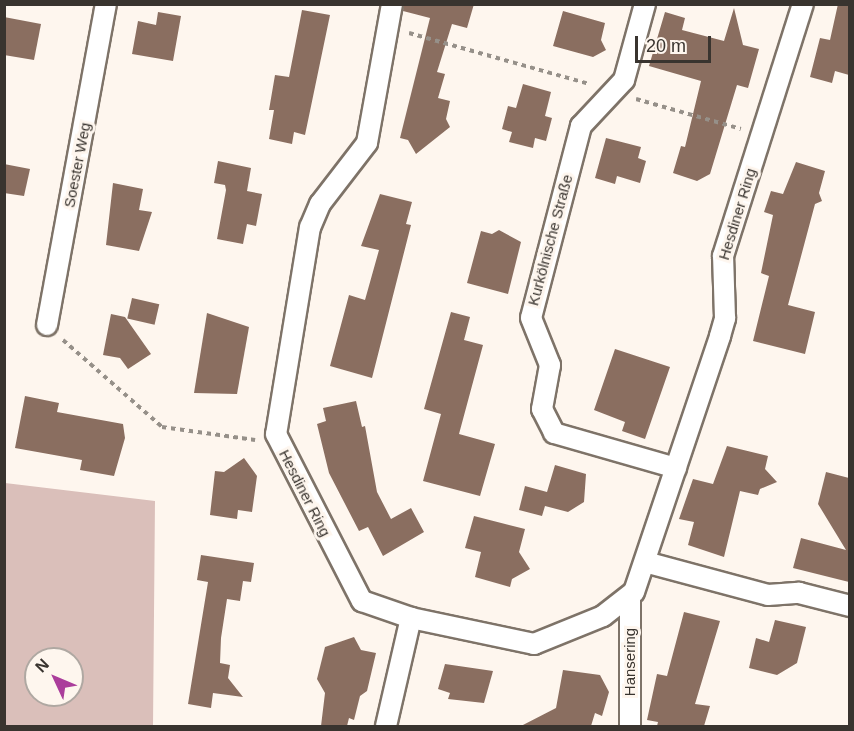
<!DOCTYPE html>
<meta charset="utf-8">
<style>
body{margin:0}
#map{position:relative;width:854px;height:731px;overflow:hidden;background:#fef6ee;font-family:Arial,sans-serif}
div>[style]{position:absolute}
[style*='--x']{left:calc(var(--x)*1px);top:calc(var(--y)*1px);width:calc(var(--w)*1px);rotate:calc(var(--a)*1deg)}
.green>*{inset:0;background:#dabfba}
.building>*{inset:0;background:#8a6e60;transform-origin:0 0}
.path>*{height:4px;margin-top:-2px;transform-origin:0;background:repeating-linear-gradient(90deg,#969089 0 4.5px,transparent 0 9px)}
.roads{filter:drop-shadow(2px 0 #7e7368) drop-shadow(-2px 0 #7e7368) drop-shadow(0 2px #7e7368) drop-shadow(0 -2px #7e7368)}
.minor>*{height:20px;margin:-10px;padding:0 10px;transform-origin:10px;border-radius:10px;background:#fff}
span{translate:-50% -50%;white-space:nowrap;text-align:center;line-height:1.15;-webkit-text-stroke:6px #fef6ee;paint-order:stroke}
.street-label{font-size:15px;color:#39342f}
.frame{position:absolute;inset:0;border:6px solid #39342f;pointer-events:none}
.north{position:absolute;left:24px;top:647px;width:60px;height:60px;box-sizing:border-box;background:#fef6ee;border:2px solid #afa8a2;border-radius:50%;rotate:314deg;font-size:16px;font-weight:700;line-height:24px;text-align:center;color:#39342f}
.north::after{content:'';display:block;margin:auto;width:21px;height:27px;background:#ab3d9b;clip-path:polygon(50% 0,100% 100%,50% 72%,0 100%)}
.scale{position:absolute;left:635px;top:36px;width:76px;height:27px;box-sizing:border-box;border:3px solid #39342f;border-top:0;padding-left:8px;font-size:18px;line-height:21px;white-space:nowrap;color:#39342f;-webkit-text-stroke:4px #fef6ee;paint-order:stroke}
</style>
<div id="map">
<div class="green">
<i style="clip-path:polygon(evenodd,5px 483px,155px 501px,153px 726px,5px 726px,5px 483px,36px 659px,72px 659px,72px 695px,36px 695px,36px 659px)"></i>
</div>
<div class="building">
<i style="clip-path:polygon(404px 4px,474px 4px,467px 28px,452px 24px,437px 72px,445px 74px,438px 98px,450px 101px,446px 119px,450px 127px,416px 154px,408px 140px,400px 138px,430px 18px,403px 11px)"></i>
<i style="clip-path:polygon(838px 4px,849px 4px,849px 75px,835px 71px,832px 83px,810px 77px,820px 38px,830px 40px)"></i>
<i style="clip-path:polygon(734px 8px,743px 45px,759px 49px,748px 88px,737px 85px,710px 174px,697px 181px,673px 173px,681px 146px,685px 147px,701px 81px,649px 66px,665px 12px,685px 18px,682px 30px,724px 41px)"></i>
<i style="clip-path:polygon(302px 10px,330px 15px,305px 135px,294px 132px,292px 144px,269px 139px,274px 110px,269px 110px,275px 75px,289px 77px)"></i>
<i style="clip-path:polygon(563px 11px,605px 23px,601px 40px,606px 50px,593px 57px,553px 46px)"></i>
<i style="clip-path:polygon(158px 12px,181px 16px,173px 61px,132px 54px,138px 21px,156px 25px)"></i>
<i style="clip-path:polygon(4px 17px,41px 24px,34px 60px,4px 55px)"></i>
<i style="clip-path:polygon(523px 84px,551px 92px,545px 116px,552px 118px,546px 141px,535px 138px,533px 148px,509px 142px,512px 132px,502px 129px,508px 106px,516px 108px)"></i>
<i style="clip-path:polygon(606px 138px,641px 147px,638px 158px,646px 161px,640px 183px,617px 176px,615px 184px,595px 178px)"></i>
<i style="clip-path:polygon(218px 161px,251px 168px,247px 191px,262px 194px,256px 226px,247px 224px,243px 244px,217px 239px,226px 190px,225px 185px,214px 183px)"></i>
<i style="clip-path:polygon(796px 162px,825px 171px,819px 193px,822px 201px,815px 204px,788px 305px,815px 312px,805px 354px,753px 341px,769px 276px,761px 273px,773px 215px,764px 212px,771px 191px,783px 194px)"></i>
<i style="clip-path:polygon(4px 164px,30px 169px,24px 196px,4px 193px)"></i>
<i style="clip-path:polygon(113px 183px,143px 189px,139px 210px,152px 212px,139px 251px,106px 245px)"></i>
<i style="clip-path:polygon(380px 194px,412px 202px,406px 224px,411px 225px,372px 378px,330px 366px,349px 295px,365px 300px,379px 250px,361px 246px)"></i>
<i style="clip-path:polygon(499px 230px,521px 242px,508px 294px,467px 283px,481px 231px,492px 234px)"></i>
<i style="left:132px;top:298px;width:28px;height:21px;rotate:13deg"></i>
<i style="clip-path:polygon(451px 312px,470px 317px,464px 340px,483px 345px,459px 434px,495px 444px,480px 496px,423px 481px,441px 414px,424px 409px)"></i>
<i style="clip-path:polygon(207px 313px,249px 327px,237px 394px,194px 393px)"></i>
<i style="clip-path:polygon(111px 314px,125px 317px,151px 354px,128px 369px,120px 358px,103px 355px)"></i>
<i style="clip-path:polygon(615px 349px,670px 367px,645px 439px,622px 431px,625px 422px,594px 410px)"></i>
<i style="clip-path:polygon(25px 396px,59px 403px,57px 412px,123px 424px,125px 438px,114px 476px,80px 470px,82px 460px,15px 448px)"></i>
<i style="clip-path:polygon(356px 401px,362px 427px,365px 426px,377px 492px,391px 519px,411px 508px,424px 532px,383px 556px,368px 527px,359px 531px,329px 473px,317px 424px,326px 421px,323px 408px)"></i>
<i style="clip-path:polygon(727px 446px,768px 456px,765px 469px,777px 482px,760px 489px,758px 495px,740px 491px,724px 557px,688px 545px,694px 522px,679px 519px,693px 479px,713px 484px)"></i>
<i style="clip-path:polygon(244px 458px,257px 476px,252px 512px,238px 510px,237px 519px,210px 515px,215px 471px,224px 472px)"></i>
<i style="clip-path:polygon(555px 465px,586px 474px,584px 502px,568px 512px,545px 506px,542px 516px,519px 510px,525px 486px,547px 492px)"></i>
<i style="clip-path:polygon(826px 472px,849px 478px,849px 582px,793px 568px,801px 538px,846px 550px,818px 504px)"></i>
<i style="clip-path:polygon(474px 516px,525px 529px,519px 552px,530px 569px,512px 579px,510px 587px,475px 577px,481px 552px,465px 548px)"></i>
<i style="clip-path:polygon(201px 555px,254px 563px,251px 582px,243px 581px,240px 601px,227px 599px,221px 638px,220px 663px,230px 665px,228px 678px,243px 697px,213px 693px,211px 708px,188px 704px,208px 582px,197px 580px)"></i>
<i style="clip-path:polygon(684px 612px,720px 621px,695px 704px,710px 706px,704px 726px,657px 726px,658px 722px,647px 720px,657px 674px,667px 676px)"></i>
<i style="clip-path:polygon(775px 620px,806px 627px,797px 663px,777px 675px,749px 668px,756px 638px,769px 642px)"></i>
<i style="clip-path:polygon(354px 637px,361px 650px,376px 653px,367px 691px,360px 696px,354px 720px,349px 718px,347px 726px,321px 726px,325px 693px,317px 679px,325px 647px)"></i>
<i style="clip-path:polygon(445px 664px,493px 671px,484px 703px,448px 699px,450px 693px,438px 689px)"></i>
<i style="clip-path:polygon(563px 670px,600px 675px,609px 692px,602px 716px,595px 713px,591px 726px,521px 726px,556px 708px)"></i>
</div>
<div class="path">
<i style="--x:409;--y:33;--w:187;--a:15.8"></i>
<i style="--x:636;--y:99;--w:109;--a:15.9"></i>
<i style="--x:63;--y:340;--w:132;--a:41.3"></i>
<i style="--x:162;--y:427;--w:94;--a:8"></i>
</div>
<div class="roads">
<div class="minor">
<i style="--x:392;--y:4;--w:141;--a:100.2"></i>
<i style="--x:367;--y:143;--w:77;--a:127.6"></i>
<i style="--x:320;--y:204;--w:25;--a:113"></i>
<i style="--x:310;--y:227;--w:210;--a:99.3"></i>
<i style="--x:276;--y:434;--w:188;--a:62.8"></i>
<i style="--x:362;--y:601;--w:52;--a:19.1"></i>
<i style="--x:411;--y:618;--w:126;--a:11.9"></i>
<i style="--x:534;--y:644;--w:74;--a:-22.1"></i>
<i style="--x:603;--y:616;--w:39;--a:-38"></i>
<i style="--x:634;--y:592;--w:270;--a:-71.4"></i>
<i style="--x:720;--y:336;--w:19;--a:-74"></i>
<i style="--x:725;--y:318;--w:62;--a:-91.8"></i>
<i style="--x:723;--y:256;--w:264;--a:-72.4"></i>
<i style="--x:645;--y:4;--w:79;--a:105.4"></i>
<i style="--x:624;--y:80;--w:63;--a:133.1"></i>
<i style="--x:581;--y:126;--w:198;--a:104.6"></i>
<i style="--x:531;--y:318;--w:51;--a:68"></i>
<i style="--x:550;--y:365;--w:45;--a:100.3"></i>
<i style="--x:542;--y:409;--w:27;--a:63"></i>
<i style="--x:554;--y:433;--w:127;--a:16"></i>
<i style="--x:47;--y:325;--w:326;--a:-79.6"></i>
<i style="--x:645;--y:562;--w:127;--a:15"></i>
<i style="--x:768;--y:595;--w:31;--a:-4"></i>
<i style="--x:799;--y:593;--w:53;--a:14.3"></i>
<i style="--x:386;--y:726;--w:111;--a:-77"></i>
<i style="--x:630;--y:726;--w:128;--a:-90"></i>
</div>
</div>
<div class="street-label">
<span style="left:77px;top:165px;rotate:-79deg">Soester Weg</span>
<span style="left:737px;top:214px;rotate:-73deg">Hesdiner Ring</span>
<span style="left:550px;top:240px;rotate:-75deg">Kurkölnische Straße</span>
<span style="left:305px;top:493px;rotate:63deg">Hesdiner Ring</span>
<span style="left:630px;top:662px;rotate:-90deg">Hansering</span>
</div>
<div class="frame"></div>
<div class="north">N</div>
<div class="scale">20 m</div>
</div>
